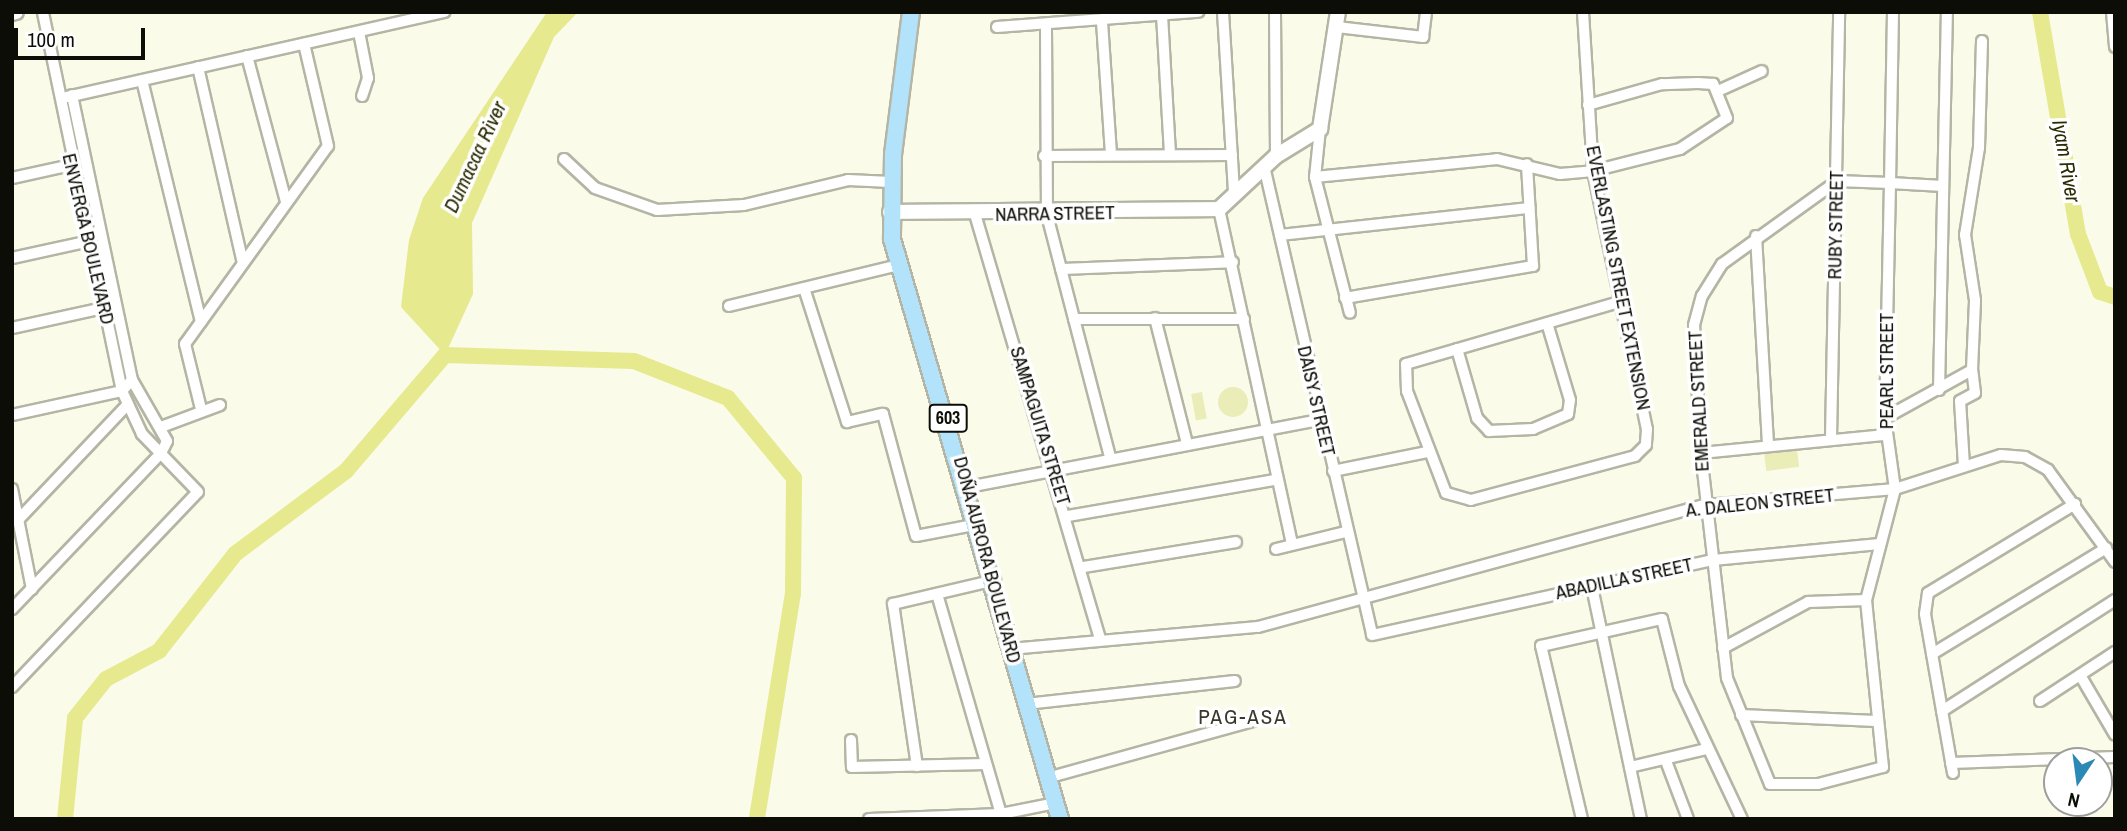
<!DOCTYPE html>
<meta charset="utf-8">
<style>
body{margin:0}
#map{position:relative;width:2127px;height:831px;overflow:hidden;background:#fafbe9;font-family:"Archivo Narrow",sans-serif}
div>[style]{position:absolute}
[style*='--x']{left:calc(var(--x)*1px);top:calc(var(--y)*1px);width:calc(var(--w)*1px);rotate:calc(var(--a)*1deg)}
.green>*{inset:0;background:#eaedb7;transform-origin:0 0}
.round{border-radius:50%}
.water>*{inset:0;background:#e6e98d}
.river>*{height:16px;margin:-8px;padding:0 8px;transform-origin:8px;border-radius:8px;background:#e6e98d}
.roads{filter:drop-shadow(2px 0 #b4b5a4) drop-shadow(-2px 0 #b4b5a4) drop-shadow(0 2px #b4b5a4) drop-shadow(0 -2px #b4b5a4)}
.street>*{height:10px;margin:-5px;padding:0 5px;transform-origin:5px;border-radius:5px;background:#fff}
.secondary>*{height:14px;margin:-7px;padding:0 7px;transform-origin:7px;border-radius:7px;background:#fff}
.primary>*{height:16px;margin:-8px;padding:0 8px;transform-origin:8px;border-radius:8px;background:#b3e2fb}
span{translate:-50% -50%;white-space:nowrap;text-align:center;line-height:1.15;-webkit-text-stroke:7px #fff;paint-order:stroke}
.shield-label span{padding:2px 5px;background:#fff;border:2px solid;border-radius:5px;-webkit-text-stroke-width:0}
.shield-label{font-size:18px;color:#0d0d07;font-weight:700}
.street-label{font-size:19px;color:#0d0d07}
.water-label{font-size:21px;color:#2b2c03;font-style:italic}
.neighbourhood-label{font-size:21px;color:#38392b;letter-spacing:2px}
.frame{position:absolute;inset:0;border:14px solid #0d0d07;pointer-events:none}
.north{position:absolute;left:2043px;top:747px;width:70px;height:70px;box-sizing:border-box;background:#fff;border:2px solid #9e9e9c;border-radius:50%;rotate:193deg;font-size:19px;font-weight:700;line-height:28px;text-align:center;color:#0d0d07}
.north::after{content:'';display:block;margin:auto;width:24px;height:32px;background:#2c89b5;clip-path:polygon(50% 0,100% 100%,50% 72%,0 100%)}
.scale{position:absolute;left:14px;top:28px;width:131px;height:32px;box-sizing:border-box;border:4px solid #0d0d07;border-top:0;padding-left:9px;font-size:21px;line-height:24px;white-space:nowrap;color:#0d0d07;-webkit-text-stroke:5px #fff;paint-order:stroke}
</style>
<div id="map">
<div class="green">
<i class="round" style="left:1218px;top:387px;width:30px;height:30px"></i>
<i style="left:1202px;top:392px;width:27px;height:11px;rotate:80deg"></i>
<i style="left:1797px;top:450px;width:17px;height:33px;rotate:83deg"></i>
</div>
<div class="water">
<i style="clip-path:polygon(547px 12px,578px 12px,554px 37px,472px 223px,473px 294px,445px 355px,401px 307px,409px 240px,423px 198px)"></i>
</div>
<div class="river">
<i style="--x:2040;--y:12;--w:225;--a:80.3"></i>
<i style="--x:2078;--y:234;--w:62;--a:69.2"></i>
<i style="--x:2100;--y:292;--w:16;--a:18"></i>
<i style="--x:445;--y:355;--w:189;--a:1.8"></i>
<i style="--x:634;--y:361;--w:101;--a:21.5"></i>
<i style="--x:728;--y:398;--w:104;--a:50.5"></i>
<i style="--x:794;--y:478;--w:115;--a:90.5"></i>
<i style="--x:793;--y:593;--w:229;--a:99.1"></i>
<i style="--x:65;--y:819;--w:101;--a:-84.3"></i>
<i style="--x:75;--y:718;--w:50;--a:-51.5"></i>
<i style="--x:106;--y:679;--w:60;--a:-27.8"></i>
<i style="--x:159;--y:651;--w:123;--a:-51.9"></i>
<i style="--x:235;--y:554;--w:139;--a:-36.8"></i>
<i style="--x:346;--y:471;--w:153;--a:-49.5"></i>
</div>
<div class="roads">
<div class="street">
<i style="--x:1223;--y:12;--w:180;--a:86.5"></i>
<i style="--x:1275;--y:12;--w:144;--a:89.6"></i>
<i style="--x:1583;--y:12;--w:159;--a:86.4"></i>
<i style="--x:1593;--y:171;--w:264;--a:78.2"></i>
<i style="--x:1647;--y:429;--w:16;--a:94"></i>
<i style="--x:1646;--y:445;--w:16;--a:135"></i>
<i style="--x:1635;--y:456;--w:170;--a:165"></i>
<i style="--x:1471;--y:500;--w:26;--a:-164"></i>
<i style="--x:1446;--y:493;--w:109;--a:-110.9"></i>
<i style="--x:1407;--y:391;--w:27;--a:-92"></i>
<i style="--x:1406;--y:364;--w:222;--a:-16.2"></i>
<i style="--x:1893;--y:12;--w:171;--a:91"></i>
<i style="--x:1890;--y:183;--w:235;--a:91.2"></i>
<i style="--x:1885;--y:418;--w:72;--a:82"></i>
<i style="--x:1895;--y:489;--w:115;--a:104.6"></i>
<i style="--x:1866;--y:600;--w:168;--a:84.2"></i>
<i style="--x:1883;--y:767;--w:67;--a:165.3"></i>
<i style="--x:1818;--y:784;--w:48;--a:180"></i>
<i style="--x:1770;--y:784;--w:114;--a:-112.1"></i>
<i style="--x:1727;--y:678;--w:226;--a:-96.6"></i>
<i style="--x:1701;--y:453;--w:128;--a:-93.1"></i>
<i style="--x:1694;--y:325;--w:30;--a:-75"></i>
<i style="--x:1702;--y:296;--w:38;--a:-58"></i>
<i style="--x:1722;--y:264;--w:142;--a:-35.8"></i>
<i style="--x:1837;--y:181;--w:53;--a:2.2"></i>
<i style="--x:1890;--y:183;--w:53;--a:3.2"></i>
<i style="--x:2112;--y:12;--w:35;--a:85"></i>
<i style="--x:1162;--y:15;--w:137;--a:86.7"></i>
<i style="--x:1102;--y:22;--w:132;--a:86.1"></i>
<i style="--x:997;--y:27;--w:202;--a:-4.3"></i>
<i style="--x:1337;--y:27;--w:87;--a:6.6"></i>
<i style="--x:1423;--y:37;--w:25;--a:-83"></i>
<i style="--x:1046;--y:28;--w:187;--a:89.7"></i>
<i style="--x:1047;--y:215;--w:249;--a:75.4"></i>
<i style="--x:359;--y:32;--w:47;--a:78.9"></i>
<i style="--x:368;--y:78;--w:19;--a:108"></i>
<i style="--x:247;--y:56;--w:151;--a:75"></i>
<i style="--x:198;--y:67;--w:201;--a:77.1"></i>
<i style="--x:142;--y:80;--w:249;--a:76.3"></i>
<i style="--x:1718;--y:91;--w:48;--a:-24.4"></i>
<i style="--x:67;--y:97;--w:387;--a:-12.7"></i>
<i style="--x:1320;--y:129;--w:48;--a:95.9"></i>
<i style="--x:1315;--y:177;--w:140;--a:75.6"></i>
<i style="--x:1044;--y:156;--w:188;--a:-0.3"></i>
<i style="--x:564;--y:159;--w:42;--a:43.1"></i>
<i style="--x:595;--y:188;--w:66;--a:19.5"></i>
<i style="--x:657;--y:210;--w:87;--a:-3.3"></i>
<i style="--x:744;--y:205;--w:107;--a:-13.5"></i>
<i style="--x:848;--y:180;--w:43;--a:2.7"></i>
<i style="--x:1264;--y:166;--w:481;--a:77"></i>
<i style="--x:1372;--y:635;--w:349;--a:-12.4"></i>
<i style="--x:1713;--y:560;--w:167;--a:-5.5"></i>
<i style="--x:1315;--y:177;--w:183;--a:-5.6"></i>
<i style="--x:1497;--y:159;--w:65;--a:13.4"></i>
<i style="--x:1560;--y:174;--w:33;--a:-5"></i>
<i style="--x:1593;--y:171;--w:90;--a:-14.2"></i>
<i style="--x:1680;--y:149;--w:56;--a:-33.4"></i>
<i style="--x:1727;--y:118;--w:37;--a:-112"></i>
<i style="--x:1713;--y:84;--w:15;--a:-176"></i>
<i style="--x:1698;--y:83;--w:36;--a:178"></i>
<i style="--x:1662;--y:84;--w:77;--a:164.2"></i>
<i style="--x:12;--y:178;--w:60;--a:-12.4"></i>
<i style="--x:1219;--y:209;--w:342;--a:77.7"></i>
<i style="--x:975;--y:214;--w:443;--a:73.6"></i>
<i style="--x:1280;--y:235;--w:251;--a:-6.2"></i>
<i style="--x:1756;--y:236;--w:209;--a:86.7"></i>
<i style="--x:12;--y:258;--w:79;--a:-12.4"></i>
<i style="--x:1061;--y:269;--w:172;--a:-2.3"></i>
<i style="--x:804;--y:288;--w:141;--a:72.2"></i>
<i style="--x:847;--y:422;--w:37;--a:-13"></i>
<i style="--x:883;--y:414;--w:126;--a:74.9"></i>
<i style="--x:916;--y:536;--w:64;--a:-10.8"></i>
<i style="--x:1345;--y:298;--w:191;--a:-9.7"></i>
<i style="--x:1533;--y:266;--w:102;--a:-93.4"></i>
<i style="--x:729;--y:306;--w:174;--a:-13.6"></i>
<i style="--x:1155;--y:318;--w:130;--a:75.7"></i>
<i style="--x:1074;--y:319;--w:170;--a:0"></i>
<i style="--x:12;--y:328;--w:94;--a:-12.3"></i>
<i style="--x:1457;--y:349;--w:72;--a:73.8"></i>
<i style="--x:1477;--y:418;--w:18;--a:47"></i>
<i style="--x:1489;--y:431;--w:44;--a:-2.6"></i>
<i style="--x:1533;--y:429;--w:38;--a:-23"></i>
<i style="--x:1568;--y:414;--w:14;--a:-82"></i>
<i style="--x:1570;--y:400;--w:80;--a:-106.6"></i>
<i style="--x:1939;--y:390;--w:378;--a:-88.8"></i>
<i style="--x:201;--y:409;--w:67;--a:-103.8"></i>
<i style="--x:185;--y:344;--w:244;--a:-54.2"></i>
<i style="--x:328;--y:146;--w:105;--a:-103.2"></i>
<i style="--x:12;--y:415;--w:113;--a:-12.3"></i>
<i style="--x:122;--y:391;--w:15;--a:-48"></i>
<i style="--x:132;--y:380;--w:291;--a:-101.9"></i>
<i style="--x:1885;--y:418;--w:99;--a:-28.9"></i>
<i style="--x:1972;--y:370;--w:70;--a:-87.5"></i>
<i style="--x:1975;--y:300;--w:66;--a:-98.7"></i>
<i style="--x:1965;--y:235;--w:88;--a:-80.9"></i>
<i style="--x:1979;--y:148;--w:107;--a:-88.4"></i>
<i style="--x:161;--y:427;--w:63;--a:-20.4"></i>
<i style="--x:1831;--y:438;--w:426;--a:-88.9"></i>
<i style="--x:1701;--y:453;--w:186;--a:-5.6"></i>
<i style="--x:1964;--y:466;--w:65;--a:-93.5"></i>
<i style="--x:1960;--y:401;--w:17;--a:-28"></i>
<i style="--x:1975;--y:393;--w:23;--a:-97"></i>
<i style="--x:1333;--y:471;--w:96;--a:-11.4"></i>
<i style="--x:968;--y:487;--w:358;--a:-10.8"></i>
<i style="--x:12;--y:489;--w:102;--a:78.7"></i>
<i style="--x:1068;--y:516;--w:210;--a:-9.9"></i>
<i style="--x:18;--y:520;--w:158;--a:-46.5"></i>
<i style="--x:1276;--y:549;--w:71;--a:-13.8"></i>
<i style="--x:1084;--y:567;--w:154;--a:-9.3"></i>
<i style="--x:1592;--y:587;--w:237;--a:78.1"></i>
<i style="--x:937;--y:594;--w:229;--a:73.8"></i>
<i style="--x:12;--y:609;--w:216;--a:-46.3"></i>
<i style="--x:161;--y:453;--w:13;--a:-63"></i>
<i style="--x:167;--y:441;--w:70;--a:-119.8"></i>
<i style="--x:1723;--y:648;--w:97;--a:-28.4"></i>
<i style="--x:1808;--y:602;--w:58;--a:-2"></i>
<i style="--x:1010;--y:649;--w:249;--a:-5.1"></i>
<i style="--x:1258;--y:627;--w:463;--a:-15.3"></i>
<i style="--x:1705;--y:505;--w:191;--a:-4.8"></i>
<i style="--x:1895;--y:489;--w:111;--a:-17.8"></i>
<i style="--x:2001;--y:455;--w:24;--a:5"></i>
<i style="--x:2025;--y:457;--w:26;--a:29"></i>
<i style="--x:2048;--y:470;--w:114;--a:53.9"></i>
<i style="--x:1932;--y:654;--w:204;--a:-31.3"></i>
<i style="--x:2080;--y:675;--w:69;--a:59.7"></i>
<i style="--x:12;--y:687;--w:269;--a:-46.4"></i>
<i style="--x:198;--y:492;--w:81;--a:-134"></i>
<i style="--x:142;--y:434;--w:47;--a:-114.9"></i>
<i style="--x:122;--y:391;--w:387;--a:-101.8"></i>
<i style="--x:2040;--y:701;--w:90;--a:-33.2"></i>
<i style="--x:1026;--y:704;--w:210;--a:-6.3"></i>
<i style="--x:1942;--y:711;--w:206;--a:-32.7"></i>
<i style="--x:1741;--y:715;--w:135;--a:2.5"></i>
<i style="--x:851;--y:740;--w:27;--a:88"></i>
<i style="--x:852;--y:767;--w:134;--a:-1.3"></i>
<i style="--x:1666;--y:761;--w:62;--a:69.2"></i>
<i style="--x:1951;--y:763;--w:164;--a:-2.1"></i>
<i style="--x:917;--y:766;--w:164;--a:-98.4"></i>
<i style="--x:893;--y:604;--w:105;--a:-13.2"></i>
<i style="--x:1630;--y:767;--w:78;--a:-13.3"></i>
<i style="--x:1953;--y:773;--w:161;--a:-100"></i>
<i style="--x:1925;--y:614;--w:21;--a:-82"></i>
<i style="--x:1928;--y:593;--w:172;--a:-31.2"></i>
<i style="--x:1047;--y:778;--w:214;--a:-15.5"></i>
<i style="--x:869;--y:819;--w:132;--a:-2.2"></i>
<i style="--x:1001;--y:814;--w:55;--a:-11.5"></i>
<i style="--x:1582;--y:819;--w:178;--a:-103.3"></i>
<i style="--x:1541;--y:646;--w:124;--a:-12.6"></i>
<i style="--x:1662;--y:619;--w:69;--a:75.8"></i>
<i style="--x:1679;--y:686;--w:147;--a:64.7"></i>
</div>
<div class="secondary">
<i style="--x:12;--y:13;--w:4;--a:-14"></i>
<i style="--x:890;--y:212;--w:329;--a:-0.5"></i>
<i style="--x:1219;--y:209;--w:78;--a:-42.9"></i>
<i style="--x:1276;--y:156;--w:52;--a:-31.5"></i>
<i style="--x:1320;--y:129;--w:118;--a:-81.3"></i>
</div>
<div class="primary">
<i style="--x:911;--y:12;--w:143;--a:97.2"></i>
<i style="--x:893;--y:154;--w:85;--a:90.7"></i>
<i style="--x:892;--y:239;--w:604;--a:73.85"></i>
</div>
</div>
<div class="shield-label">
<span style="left:948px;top:418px">603</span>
</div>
<div class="street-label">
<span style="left:1055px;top:214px;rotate:-1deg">NARRA STREET</span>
<span style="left:1836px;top:225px;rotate:-89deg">RUBY STREET</span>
<span style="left:88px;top:239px;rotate:77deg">ENVERGA BOULEVARD</span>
<span style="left:1618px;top:278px;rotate:79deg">EVERLASTING STREET EXTENSION</span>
<span style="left:1887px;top:371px;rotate:-90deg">PEARL STREET</span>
<span style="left:1316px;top:401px;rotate:77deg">DAISY STREET</span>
<span style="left:1699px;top:401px;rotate:-93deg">EMERALD STREET</span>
<span style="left:1040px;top:426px;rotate:73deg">SAMPAGUITA STREET</span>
<span style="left:1760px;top:503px;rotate:-6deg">A. DALEON STREET</span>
<span style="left:987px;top:560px;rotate:75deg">DOÑA AURORA BOULEVARD</span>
<span style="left:1624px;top:579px;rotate:-12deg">ABADILLA STREET</span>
</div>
<div class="water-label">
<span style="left:475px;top:157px;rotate:-65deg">Dumacaa River</span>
<span style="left:2066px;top:161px;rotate:80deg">Iyam River</span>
</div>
<div class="neighbourhood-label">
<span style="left:1243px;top:717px">PAG-ASA</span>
</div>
<div class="frame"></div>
<div class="north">N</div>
<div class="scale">100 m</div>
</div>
